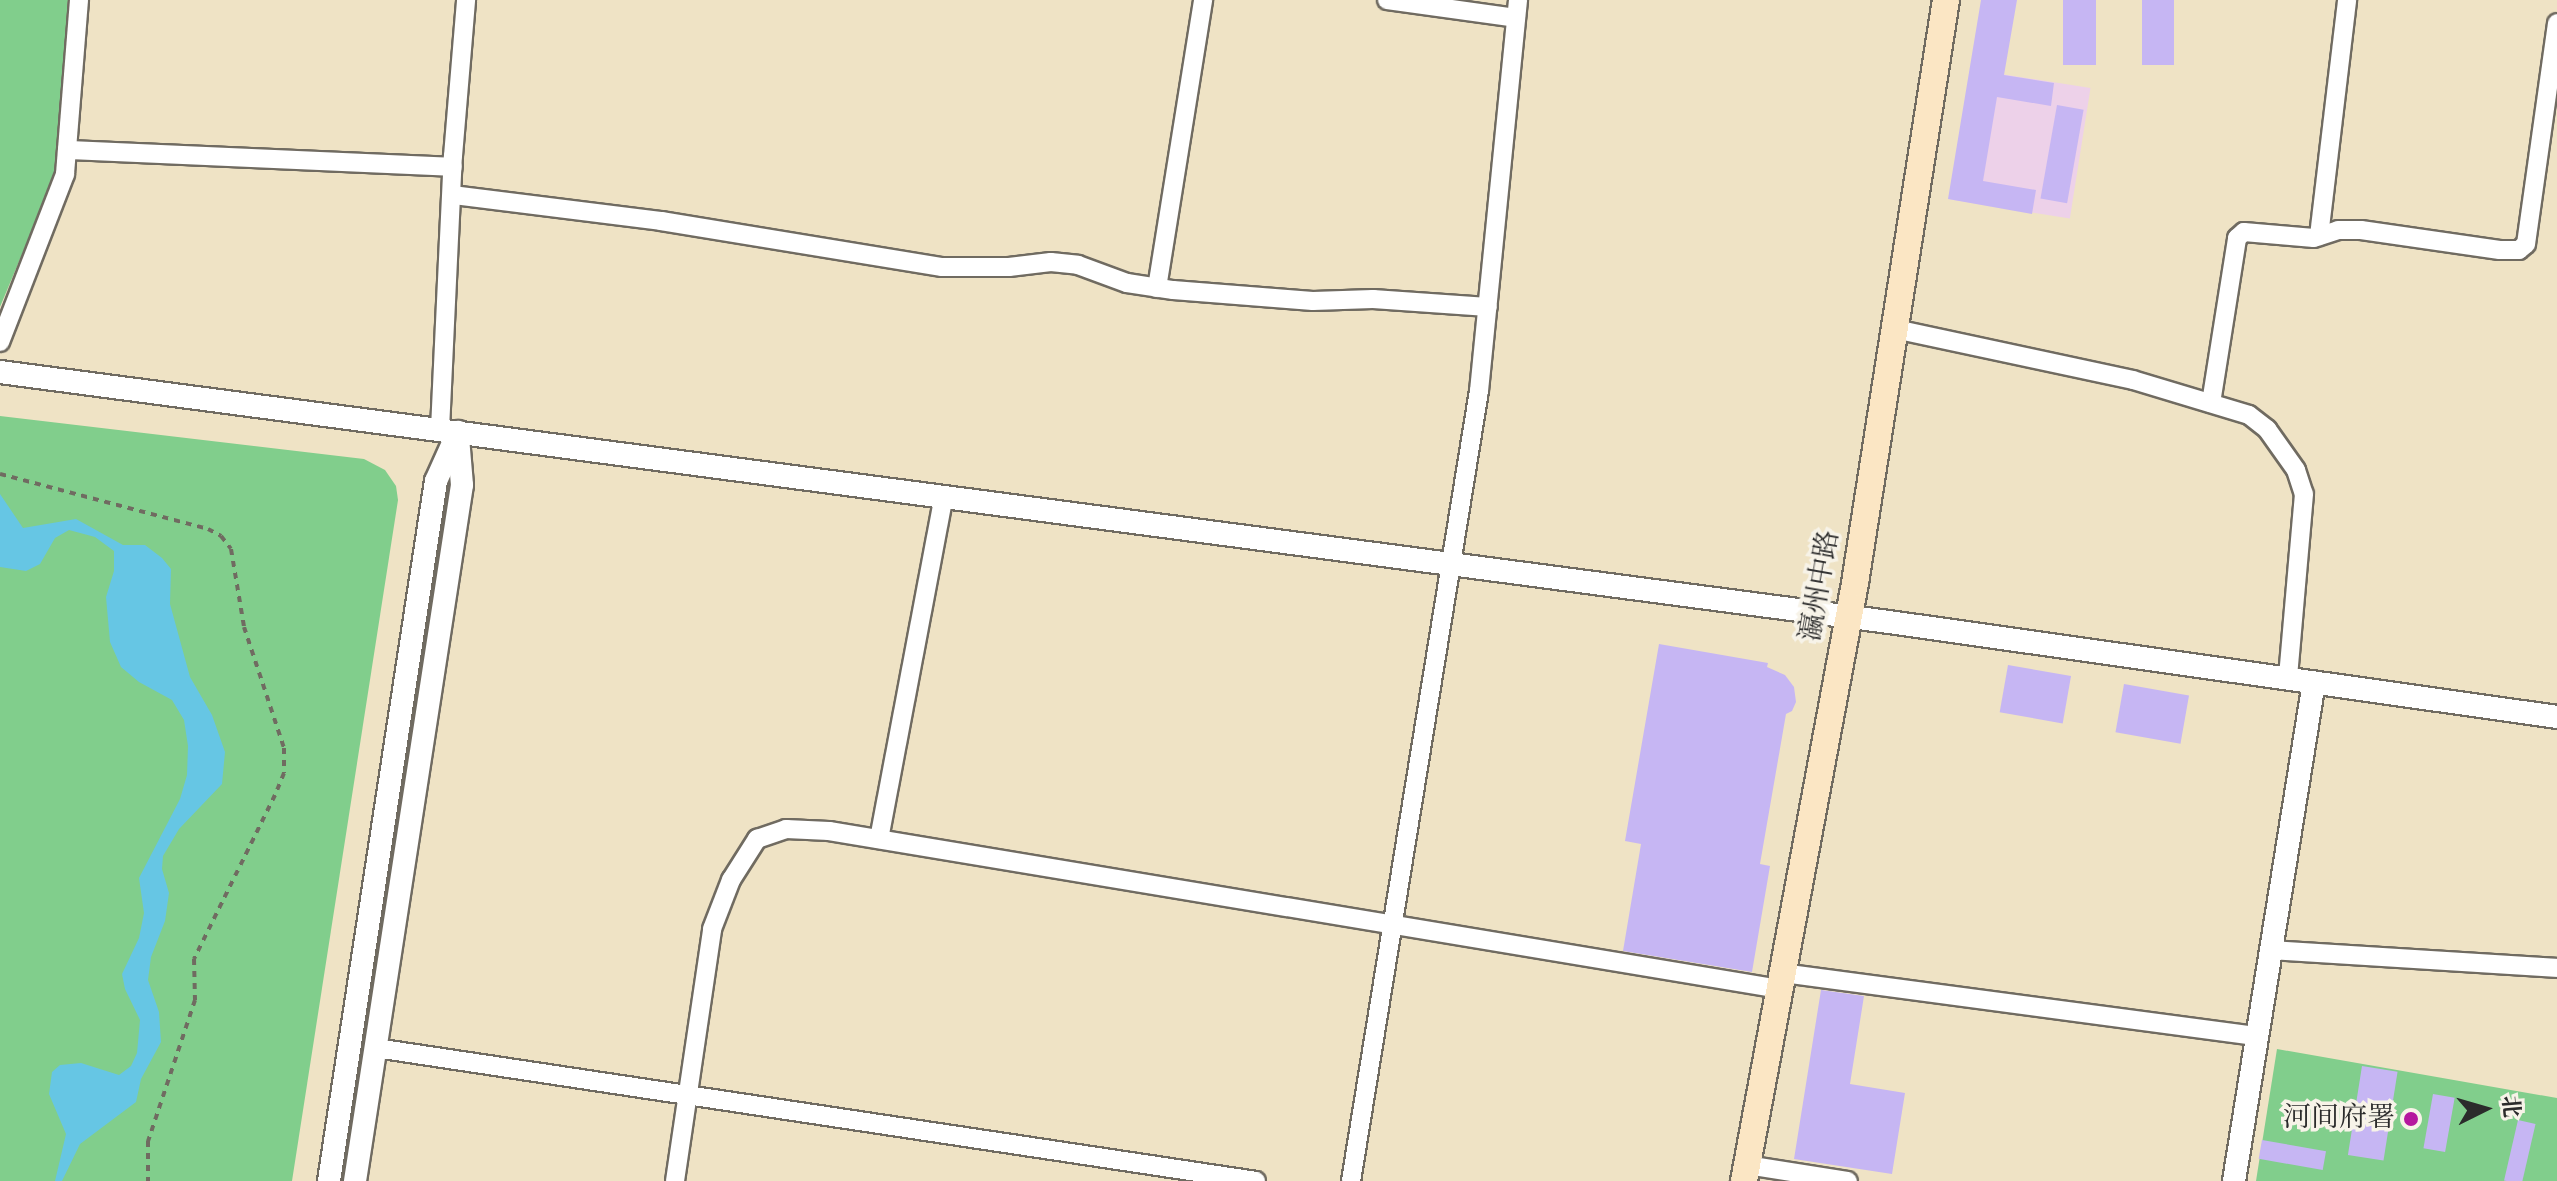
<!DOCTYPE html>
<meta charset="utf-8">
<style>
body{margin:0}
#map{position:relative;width:2557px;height:1181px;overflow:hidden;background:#efe3c5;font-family:Vollkorn,"Noto Serif SC",serif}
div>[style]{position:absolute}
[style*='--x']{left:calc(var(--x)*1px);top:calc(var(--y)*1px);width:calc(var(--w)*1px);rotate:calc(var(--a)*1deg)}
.built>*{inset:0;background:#edd1e9;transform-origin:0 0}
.green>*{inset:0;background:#81ce8c}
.water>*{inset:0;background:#66c6e4}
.building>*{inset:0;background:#c6b6f3;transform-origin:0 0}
.path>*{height:4px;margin-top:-2px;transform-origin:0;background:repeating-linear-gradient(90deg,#706b61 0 6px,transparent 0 12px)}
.roads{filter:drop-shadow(2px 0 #706b61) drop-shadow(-2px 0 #706b61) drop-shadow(0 2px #706b61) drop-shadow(0 -2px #706b61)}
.minor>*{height:18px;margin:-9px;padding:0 9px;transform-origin:9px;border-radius:9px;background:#fff}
.tertiary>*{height:22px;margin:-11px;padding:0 11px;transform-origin:11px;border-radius:11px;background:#fff}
.secondary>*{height:26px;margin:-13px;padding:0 13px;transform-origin:13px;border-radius:13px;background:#fbe6c4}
.dots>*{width:22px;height:22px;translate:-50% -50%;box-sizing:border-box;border:4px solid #f7f3e8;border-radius:50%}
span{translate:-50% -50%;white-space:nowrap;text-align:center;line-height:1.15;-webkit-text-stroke:7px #f7f3e8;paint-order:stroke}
.street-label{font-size:28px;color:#2b2b2b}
.poi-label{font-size:28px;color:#2b2b2b}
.right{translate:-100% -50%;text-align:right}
.north{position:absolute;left:2445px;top:1069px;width:80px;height:80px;-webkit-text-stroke:6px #f7f3e8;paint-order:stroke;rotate:85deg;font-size:22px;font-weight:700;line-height:32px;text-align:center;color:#2b2b2b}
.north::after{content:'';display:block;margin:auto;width:28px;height:36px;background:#2b2b2b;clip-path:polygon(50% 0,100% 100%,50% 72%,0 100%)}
</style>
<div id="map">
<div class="built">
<i style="left:1970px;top:69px;width:122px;height:132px;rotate:9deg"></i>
</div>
<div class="green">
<i style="clip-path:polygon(0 0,68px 0,55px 175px,0 307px)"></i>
<i style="clip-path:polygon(0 416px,364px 459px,385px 470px,396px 486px,398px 500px,292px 1181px,0 1181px)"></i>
<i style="clip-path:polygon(2277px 1049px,2557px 1098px,2557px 1181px,2256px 1181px)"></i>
</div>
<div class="water">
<i style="clip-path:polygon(0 494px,23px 528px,76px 519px,123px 545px,145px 545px,162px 558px,171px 569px,170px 604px,190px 677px,212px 715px,225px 752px,222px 784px,179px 829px,163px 856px,162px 869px,169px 893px,165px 921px,151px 957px,148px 980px,159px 1012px,161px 1042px,141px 1079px,136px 1102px,80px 1144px,62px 1181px,55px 1181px,66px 1134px,49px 1094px,52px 1072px,60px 1065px,81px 1063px,119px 1075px,131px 1066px,137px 1053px,140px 1020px,125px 989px,122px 974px,139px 938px,144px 913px,139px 878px,180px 799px,187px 775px,188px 746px,184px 720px,172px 700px,139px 682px,121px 667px,110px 642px,106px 597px,114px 571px,114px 551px,95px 537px,69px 530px,55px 538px,40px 564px,26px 571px,0 567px)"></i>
</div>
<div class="building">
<i style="clip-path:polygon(1981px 0,2017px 0,2004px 75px,2054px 83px,2051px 106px,1997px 97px,1983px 181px,2036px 190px,2032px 214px,1948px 199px)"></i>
<i style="left:2063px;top:0;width:33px;height:65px"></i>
<i style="left:2142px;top:0;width:32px;height:65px"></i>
<i style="left:2057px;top:105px;width:27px;height:95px;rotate:10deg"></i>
<i style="clip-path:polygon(1659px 644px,1768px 663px,1767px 667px,1785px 675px,1794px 687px,1796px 702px,1792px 711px,1786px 714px,1760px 864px,1770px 866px,1752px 972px,1623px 951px,1641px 844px,1625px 841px)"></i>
<i style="left:2008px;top:665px;width:64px;height:48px;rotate:10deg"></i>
<i style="left:2124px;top:684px;width:66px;height:49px;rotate:10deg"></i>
<i style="clip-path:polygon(1821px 990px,1864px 996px,1850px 1084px,1905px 1093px,1892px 1174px,1794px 1159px)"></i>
<i style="left:2362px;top:1066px;width:36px;height:90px;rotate:9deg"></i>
<i style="left:2433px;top:1094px;width:22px;height:55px;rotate:10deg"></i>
<i style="left:2518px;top:1120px;width:18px;height:62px;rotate:13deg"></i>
<i style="left:2262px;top:1140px;width:65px;height:19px;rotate:10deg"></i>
</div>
<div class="path">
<i style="--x:0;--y:474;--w:215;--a:14.8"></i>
<i style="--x:208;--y:529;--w:15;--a:28"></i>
<i style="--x:221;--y:536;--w:16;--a:52"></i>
<i style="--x:231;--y:549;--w:79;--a:80.5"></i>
<i style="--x:244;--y:627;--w:127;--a:71.7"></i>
<i style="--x:284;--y:748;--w:25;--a:90"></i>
<i style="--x:284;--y:773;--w:24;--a:112"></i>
<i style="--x:275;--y:795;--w:183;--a:116.3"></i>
<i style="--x:194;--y:959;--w:41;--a:88.6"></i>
<i style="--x:195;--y:1000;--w:149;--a:108.4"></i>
<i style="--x:148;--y:1141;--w:40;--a:90"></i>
</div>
<div class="roads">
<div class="minor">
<i style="--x:1387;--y:0;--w:130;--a:7.9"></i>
<i style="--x:67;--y:150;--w:386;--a:2.5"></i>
<i style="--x:453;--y:195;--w:210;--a:7.1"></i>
<i style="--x:661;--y:221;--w:285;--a:9.3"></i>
<i style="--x:942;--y:267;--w:67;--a:0"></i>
<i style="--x:1009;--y:267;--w:42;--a:-6.8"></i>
<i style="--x:1051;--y:262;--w:27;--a:6"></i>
<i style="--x:1078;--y:265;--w:52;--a:20.2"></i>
<i style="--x:1127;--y:283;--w:47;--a:8.7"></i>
<i style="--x:1173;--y:290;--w:140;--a:4.5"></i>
<i style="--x:1313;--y:301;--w:60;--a:-1.9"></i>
<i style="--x:1373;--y:299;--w:115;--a:4"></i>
<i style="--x:2319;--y:236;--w:238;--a:-83.2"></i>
<i style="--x:1157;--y:288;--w:292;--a:-80.9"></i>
<i style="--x:1895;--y:329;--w:243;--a:12.1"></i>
<i style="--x:2133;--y:380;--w:121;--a:16.8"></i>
<i style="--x:2249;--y:415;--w:23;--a:38"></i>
<i style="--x:2267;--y:429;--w:50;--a:54.7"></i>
<i style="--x:2296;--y:470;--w:25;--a:72"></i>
<i style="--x:2304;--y:494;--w:185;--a:95"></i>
<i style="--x:0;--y:342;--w:180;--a:-68.8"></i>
<i style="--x:65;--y:174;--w:175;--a:-85.4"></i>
<i style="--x:2211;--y:403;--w:167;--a:-81"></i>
<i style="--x:2237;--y:238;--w:9;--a:-41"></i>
<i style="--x:2244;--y:232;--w:70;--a:4.9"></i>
<i style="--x:2314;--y:238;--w:25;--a:-18"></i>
<i style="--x:2338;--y:230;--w:23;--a:0"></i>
<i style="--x:2361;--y:230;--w:140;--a:8.2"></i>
<i style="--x:2500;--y:250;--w:19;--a:0"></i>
<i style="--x:2519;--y:250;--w:9;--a:-41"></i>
<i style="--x:2526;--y:244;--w:223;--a:-82"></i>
<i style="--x:440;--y:429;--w:273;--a:-87.3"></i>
<i style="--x:453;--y:156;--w:157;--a:-85.2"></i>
<i style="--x:879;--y:839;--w:346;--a:-79.3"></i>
<i style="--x:2271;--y:950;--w:287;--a:3.6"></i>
<i style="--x:1783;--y:973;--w:479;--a:7.6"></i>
<i style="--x:376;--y:1048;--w:890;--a:8.59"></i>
<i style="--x:1747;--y:1165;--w:102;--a:9"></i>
<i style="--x:675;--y:1181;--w:255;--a:-81.6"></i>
<i style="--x:712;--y:929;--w:53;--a:-68.8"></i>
<i style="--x:731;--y:880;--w:49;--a:-57.6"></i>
<i style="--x:757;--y:839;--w:31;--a:-19"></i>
<i style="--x:786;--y:829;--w:43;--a:2.7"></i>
<i style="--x:829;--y:831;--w:963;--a:9.44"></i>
<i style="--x:1351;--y:1181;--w:800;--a:-80.8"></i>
<i style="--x:1479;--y:391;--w:393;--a:-84.3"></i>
</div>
<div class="tertiary">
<i style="--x:0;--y:372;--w:1905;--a:7.54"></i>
<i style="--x:1889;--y:622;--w:675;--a:8.09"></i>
<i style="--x:329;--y:1181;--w:708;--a:-81.31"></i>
<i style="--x:436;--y:481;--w:54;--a:-65.8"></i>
<i style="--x:355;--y:1181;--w:704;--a:-81.26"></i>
<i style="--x:462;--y:485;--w:48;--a:-94.8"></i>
<i style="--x:2234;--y:1181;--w:505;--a:-80.89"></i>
</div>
<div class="secondary">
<i style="--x:1744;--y:1181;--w:608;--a:-79.48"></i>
<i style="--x:1855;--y:583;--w:590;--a:-81.13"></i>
</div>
</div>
<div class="dots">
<i style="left:2411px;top:1119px;background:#b5179e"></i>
</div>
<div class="street-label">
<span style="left:1821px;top:586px;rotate:-80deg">瀛州中路</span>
</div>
<div class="poi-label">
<span class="right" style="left:2395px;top:1119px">河间府署</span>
</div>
<div class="north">北</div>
</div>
